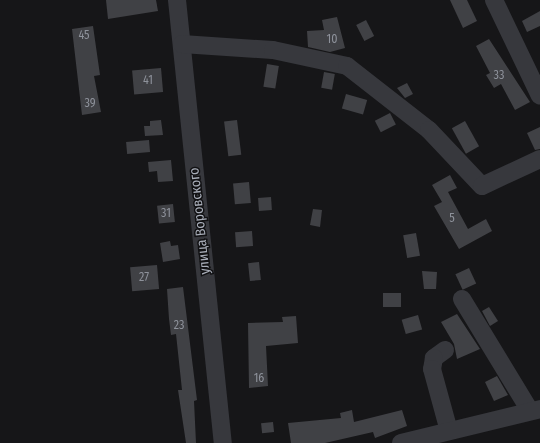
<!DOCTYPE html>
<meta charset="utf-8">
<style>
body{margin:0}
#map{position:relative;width:540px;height:443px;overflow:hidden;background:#161618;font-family:"Fira Sans Condensed",sans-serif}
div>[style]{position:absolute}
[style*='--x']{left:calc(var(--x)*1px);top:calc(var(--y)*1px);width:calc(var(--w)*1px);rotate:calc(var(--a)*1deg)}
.building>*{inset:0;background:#404145;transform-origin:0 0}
.minor>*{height:18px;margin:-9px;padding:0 9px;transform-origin:9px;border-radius:9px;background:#37383d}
span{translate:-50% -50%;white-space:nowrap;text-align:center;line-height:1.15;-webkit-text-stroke:3px #111113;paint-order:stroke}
.number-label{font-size:12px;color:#8e929b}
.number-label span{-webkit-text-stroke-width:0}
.street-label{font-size:14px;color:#a8adb8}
</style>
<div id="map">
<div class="building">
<i style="clip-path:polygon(106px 0,156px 0,158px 11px,108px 19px)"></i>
<i style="clip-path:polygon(450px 0,467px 0,477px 21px,463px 28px)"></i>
<i style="clip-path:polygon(540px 11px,540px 26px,527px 32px,522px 21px)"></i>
<i style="clip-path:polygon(337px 17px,345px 48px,330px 52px,308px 47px,307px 31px,324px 30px,322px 20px)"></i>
<i style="left:366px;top:20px;width:18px;height:11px;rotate:63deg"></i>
<i style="clip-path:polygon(93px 26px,100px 75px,94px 76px,101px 112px,82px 115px,72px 29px)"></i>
<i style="clip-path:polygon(489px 39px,530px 102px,515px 110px,501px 84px,494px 88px,486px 75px,490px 73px,476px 46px)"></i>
<i style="left:267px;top:64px;width:12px;height:23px;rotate:9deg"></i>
<i style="left:161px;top:68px;width:24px;height:29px;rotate:85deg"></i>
<i style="left:324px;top:72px;width:11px;height:16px;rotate:10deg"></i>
<i style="clip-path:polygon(407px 83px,413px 94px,405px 98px,397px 88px)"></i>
<i style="left:346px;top:94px;width:22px;height:15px;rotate:16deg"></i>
<i style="left:390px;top:113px;width:13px;height:17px;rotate:63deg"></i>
<i style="clip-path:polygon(161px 120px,163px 135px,145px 136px,144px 126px,150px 126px,150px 121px)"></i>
<i style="left:237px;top:120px;width:35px;height:13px;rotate:83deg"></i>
<i style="left:465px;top:121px;width:29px;height:15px;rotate:61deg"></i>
<i style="clip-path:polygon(540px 127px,540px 149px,535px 150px,527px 133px)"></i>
<i style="left:149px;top:140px;width:12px;height:23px;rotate:85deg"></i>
<i style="clip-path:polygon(171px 160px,173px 181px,158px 182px,157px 171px,149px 172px,148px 162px)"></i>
<i style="clip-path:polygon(450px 175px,457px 188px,448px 192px,468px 229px,486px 219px,492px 231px,459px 249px,434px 206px,442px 202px,432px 185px)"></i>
<i style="left:249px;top:182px;width:21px;height:16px;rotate:85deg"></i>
<i style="left:271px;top:197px;width:13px;height:13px;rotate:86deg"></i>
<i style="left:173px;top:204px;width:18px;height:16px;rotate:84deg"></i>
<i style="clip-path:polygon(313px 209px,322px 210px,320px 227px,310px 225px)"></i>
<i style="left:252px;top:231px;width:15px;height:17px;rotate:86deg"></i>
<i style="left:416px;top:233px;width:23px;height:13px;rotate:80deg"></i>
<i style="clip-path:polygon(170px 241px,171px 246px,178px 245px,180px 259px,163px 262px,160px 243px)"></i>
<i style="left:259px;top:262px;width:18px;height:11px;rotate:84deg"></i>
<i style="left:157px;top:265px;width:24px;height:27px;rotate:85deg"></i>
<i style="left:469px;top:268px;width:17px;height:15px;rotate:65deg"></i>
<i style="clip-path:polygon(422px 271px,437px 272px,436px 289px,424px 289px)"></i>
<i style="clip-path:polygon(183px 287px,197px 400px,194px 401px,196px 443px,186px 443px,178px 390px,182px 390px,176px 334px,171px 335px,169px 319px,167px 289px)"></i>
<i style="left:401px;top:293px;width:14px;height:18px;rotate:90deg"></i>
<i style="clip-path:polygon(489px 307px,498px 321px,490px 326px,482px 311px)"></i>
<i style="clip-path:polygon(457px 314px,480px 349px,457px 359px,454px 344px,441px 322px)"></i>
<i style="left:418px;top:315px;width:15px;height:17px;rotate:74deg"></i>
<i style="clip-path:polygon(296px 316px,298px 343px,266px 346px,268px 386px,249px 388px,248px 323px,283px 322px,282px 317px)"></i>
<i style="clip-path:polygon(497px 376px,508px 395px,494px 401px,485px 382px)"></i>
<i style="clip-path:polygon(352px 410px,354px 422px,402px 410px,407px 426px,375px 438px,373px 432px,325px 443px,291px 443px,288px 423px,341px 418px,340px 413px)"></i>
<i style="left:273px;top:422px;width:10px;height:12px;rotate:84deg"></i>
</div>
<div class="minor">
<i style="--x:177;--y:0;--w:445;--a:84.1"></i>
<i style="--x:494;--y:0;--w:106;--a:64.4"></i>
<i style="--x:182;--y:44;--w:91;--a:3.8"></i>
<i style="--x:273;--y:50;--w:76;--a:12.2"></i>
<i style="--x:347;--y:66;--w:104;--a:38"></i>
<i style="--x:429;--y:130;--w:77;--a:46.6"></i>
<i style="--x:482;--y:186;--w:64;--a:-25"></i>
<i style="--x:462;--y:299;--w:131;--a:58.7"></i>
<i style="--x:445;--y:350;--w:14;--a:144"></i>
<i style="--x:434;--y:358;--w:11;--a:100"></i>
<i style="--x:432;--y:369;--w:64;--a:74.7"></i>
<i style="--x:401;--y:443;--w:143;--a:-13.7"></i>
</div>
<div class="number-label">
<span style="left:84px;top:36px">45</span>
<span style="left:332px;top:40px">10</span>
<span style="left:499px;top:76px">33</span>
<span style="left:148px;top:81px">41</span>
<span style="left:90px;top:104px">39</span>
<span style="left:166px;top:214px">31</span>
<span style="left:452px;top:219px">5</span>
<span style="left:144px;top:278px">27</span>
<span style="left:179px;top:326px">23</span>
<span style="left:259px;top:379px">16</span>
</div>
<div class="street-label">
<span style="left:200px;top:221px;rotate:-96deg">улица Воровского</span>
</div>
</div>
